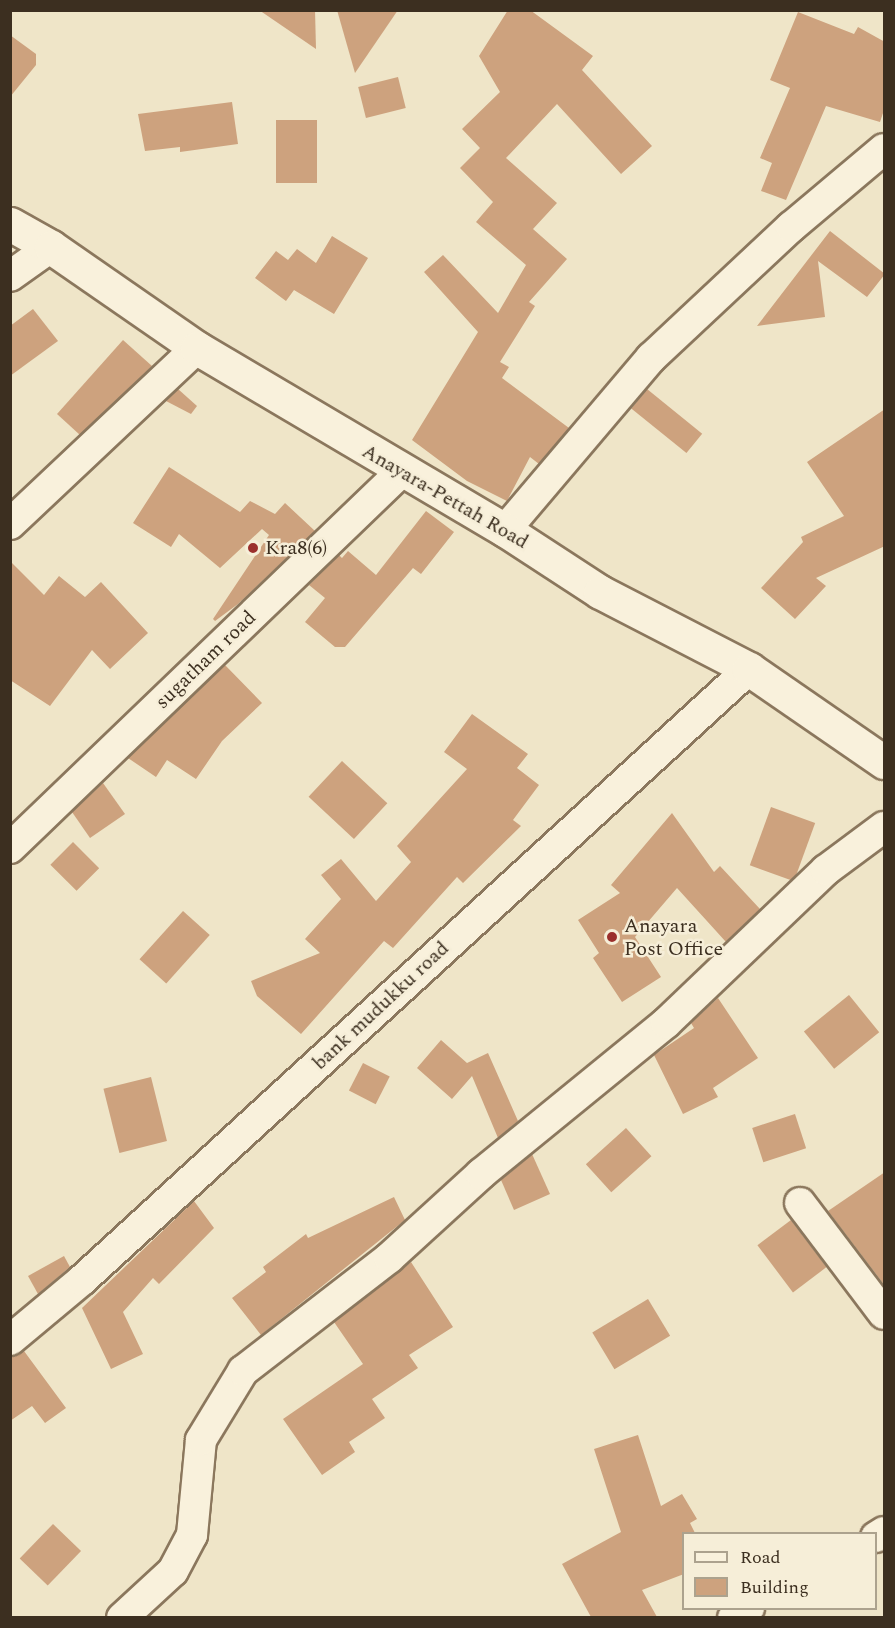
<!DOCTYPE html>
<style>
body{margin:0}
#map{position:relative;width:895px;height:1628px;overflow:hidden;background:#efe5c8;font-family:Spectral,serif}
div>[style]{position:absolute}
[style*='--x']{left:calc(var(--x)*1px);top:calc(var(--y)*1px);width:calc(var(--w)*1px);rotate:calc(var(--a)*1deg)}
.building>*{inset:0;background:#cda27e;transform-origin:0 0}
.roads{filter:drop-shadow(2px 0 #8b775d) drop-shadow(-2px 0 #8b775d) drop-shadow(0 2px #8b775d) drop-shadow(0 -2px #8b775d)}
.street>*{height:30px;margin:-15px;padding:0 15px;transform-origin:15px;border-radius:15px;background:#f9f1dc}
.secondary>*{height:33px;margin:-16.5px;padding:0 16.5px;transform-origin:16.5px;border-radius:16.5px;background:#f9f1dc}
.dots>*{width:16px;height:16px;translate:-50% -50%;box-sizing:border-box;border:3px solid #f6eed8;border-radius:50%}
span{translate:-50% -50%;white-space:nowrap;text-align:center;line-height:1.15;-webkit-text-stroke:5px #f6eed8;paint-order:stroke}
.street-label{font-size:20px;color:#3c2f20}
.poi-label{font-size:20px;color:#3c2f20}
.left{translate:0 -50%;text-align:left}
.frame{position:absolute;inset:0;border:12px solid #3c2f20;pointer-events:none}
.legend{position:absolute;left:682px;top:1532px;width:195px;height:78px;box-sizing:border-box;background:#f6eed8;border:2px solid #aca28e;margin:0;padding:8px 10px;list-style:none;font-size:18px;color:#3c2f20}
.legend li{display:flex;align-items:center;gap:12px;height:30px}
.legend b{width:30px;border:2px solid #aca28e}
</style>
<div id="map">
<div class="building">
<i style="clip-path:polygon(259px 10px,315px 10px,316px 49px)"></i>
<i style="clip-path:polygon(337px 10px,398px 10px,355px 73px)"></i>
<i style="clip-path:polygon(508px 10px,530px 10px,593px 56px,582px 70px,652px 146px,621px 174px,557px 104px,506px 158px,557px 203px,533px 229px,567px 259px,529px 302px,535px 306px,500px 362px,509px 367px,502px 378px,569px 428px,539px 464px,530px 457px,507px 501px,467px 481px,412px 440px,478px 332px,424px 272px,443px 255px,498px 313px,526px 265px,476px 222px,493px 202px,460px 168px,480px 148px,462px 129px,500px 92px,479px 56px)"></i>
<i style="clip-path:polygon(798px 12px,854px 34px,858px 27px,885px 42px,885px 107px,880px 122px,826px 106px,786px 200px,761px 191px,772px 163px,760px 158px,790px 88px,770px 80px)"></i>
<i style="clip-path:polygon(10px 35px,36px 54px,36px 65px,10px 97px)"></i>
<i style="left:398px;top:77px;width:32px;height:41px;rotate:76deg"></i>
<i style="clip-path:polygon(232px 102px,238px 144px,180px 152px,180px 147px,145px 151px,138px 114px)"></i>
<i style="left:276px;top:120px;width:41px;height:63px"></i>
<i style="clip-path:polygon(830px 231px,885px 274px,867px 297px,818px 261px,825px 317px,757px 326px)"></i>
<i style="clip-path:polygon(332px 236px,368px 258px,334px 314px,294px 290px,286px 301px,255px 278px,276px 251px,288px 260px,297px 249px,316px 263px)"></i>
<i style="clip-path:polygon(33px 309px,58px 341px,10px 376px,10px 326px)"></i>
<i style="clip-path:polygon(123px 340px,152px 366px,80px 435px,57px 414px)"></i>
<i style="clip-path:polygon(178px 389px,197px 406px,191px 414px,166px 401px)"></i>
<i style="left:647px;top:389px;width:71px;height:25px;rotate:39deg"></i>
<i style="clip-path:polygon(885px 409px,885px 546px,816px 578px,826px 586px,795px 619px,761px 588px,803px 542px,801px 537px,844px 516px,807px 462px)"></i>
<i style="clip-path:polygon(169px 467px,240px 512px,250px 501px,275px 514px,285px 503px,315px 531px,238px 604px,215px 621px,213px 619px,269px 535px,262px 529px,220px 568px,179px 534px,171px 547px,133px 523px)"></i>
<i style="clip-path:polygon(426px 511px,454px 532px,421px 574px,413px 568px,345px 647px,335px 647px,305px 622px,325px 598px,309px 585px,339px 555px,342px 558px,348px 551px,376px 575px)"></i>
<i style="clip-path:polygon(10px 561px,44px 595px,59px 576px,85px 597px,101px 582px,148px 633px,110px 669px,92px 650px,50px 706px,10px 680px)"></i>
<i style="clip-path:polygon(225px 665px,262px 703px,222px 741px,196px 779px,167px 760px,156px 777px,128px 758px)"></i>
<i style="clip-path:polygon(472px 714px,528px 754px,517px 768px,539px 785px,513px 820px,521px 826px,463px 883px,457px 877px,393px 948px,384px 941px,301px 1034px,257px 996px,251px 981px,320px 953px,305px 939px,341px 899px,321px 875px,341px 859px,376px 901px,411px 862px,397px 846px,467px 769px,444px 752px)"></i>
<i style="left:342px;top:761px;width:62px;height:49px;rotate:43deg"></i>
<i style="clip-path:polygon(103px 783px,125px 814px,90px 838px,72px 812px)"></i>
<i style="left:771px;top:807px;width:47px;height:62px;rotate:20deg"></i>
<i style="clip-path:polygon(672px 813px,714px 872px,720px 866px,760px 909px,726px 942px,677px 888px,635px 937px,661px 977px,622px 1002px,593px 958px,599px 953px,578px 920px,620px 893px,611px 885px)"></i>
<i style="left:73px;top:842px;width:37px;height:32px;rotate:45deg"></i>
<i style="left:183px;top:911px;width:36px;height:65px;rotate:42deg"></i>
<i style="left:849px;top:995px;width:48px;height:58px;rotate:51deg"></i>
<i style="clip-path:polygon(718px 998px,758px 1058px,713px 1088px,718px 1097px,683px 1114px,654px 1055px,694px 1028px,691px 1023px)"></i>
<i style="clip-path:polygon(441px 1040px,467px 1063px,488px 1053px,518px 1121px,498px 1138px,472px 1076px,452px 1099px,417px 1068px)"></i>
<i style="left:363px;top:1063px;width:30px;height:31px;rotate:27deg"></i>
<i style="left:151px;top:1077px;width:66px;height:49px;rotate:76deg"></i>
<i style="left:795px;top:1114px;width:36px;height:45px;rotate:72deg"></i>
<i style="left:626px;top:1128px;width:38px;height:54px;rotate:48deg"></i>
<i style="clip-path:polygon(532px 1154px,550px 1194px,514px 1210px,501px 1180px)"></i>
<i style="clip-path:polygon(885px 1172px,885px 1286px,828px 1211px)"></i>
<i style="clip-path:polygon(394px 1197px,405px 1220px,261px 1335px,232px 1298px,266px 1272px,263px 1267px,306px 1234px,308px 1238px)"></i>
<i style="clip-path:polygon(194px 1201px,214px 1228px,159px 1284px,153px 1278px,123px 1312px,143px 1354px,111px 1369px,82px 1308px)"></i>
<i style="left:791px;top:1220px;width:59px;height:42px;rotate:53deg"></i>
<i style="clip-path:polygon(64px 1256px,70px 1267px,38px 1294px,28px 1276px)"></i>
<i style="clip-path:polygon(411px 1262px,453px 1327px,409px 1355px,418px 1368px,372px 1399px,385px 1418px,349px 1442px,355px 1452px,322px 1475px,283px 1419px,363px 1364px,334px 1322px)"></i>
<i style="left:648px;top:1299px;width:43px;height:65px;rotate:59deg"></i>
<i style="clip-path:polygon(24px 1351px,66px 1408px,45px 1423px,32px 1406px,10px 1421px,10px 1357px)"></i>
<i style="clip-path:polygon(638px 1435px,661px 1506px,682px 1494px,697px 1519px,690px 1523px,695px 1533px,684px 1533px,684px 1574px,642px 1590px,657px 1617px,591px 1617px,562px 1564px,621px 1532px,594px 1449px)"></i>
<i style="left:53px;top:1524px;width:39px;height:48px;rotate:44deg"></i>
</div>
<div class="roads">
<div class="street">
<i style="--x:10;--y:276;--w:50;--a:-35.3"></i>
<i style="--x:10;--y:524;--w:257;--a:-43.3"></i>
<i style="--x:505;--y:530;--w:226;--a:-49.7"></i>
<i style="--x:651;--y:358;--w:192;--a:-43.1"></i>
<i style="--x:791;--y:227;--w:121;--a:-40"></i>
<i style="--x:10;--y:848;--w:542;--a:-43.88"></i>
<i style="--x:800;--y:1203;--w:139;--a:52.9"></i>
<i style="--x:10;--y:1340;--w:94;--a:-39.8"></i>
<i style="--x:82;--y:1280;--w:905;--a:-42.49"></i>
<i style="--x:876;--y:1537;--w:9;--a:-32"></i>
<i style="--x:122;--y:1618;--w:69;--a:-42.7"></i>
<i style="--x:173;--y:1571;--w:41;--a:-62.2"></i>
<i style="--x:192;--y:1535;--w:95;--a:-84.6"></i>
<i style="--x:201;--y:1440;--w:81;--a:-58.7"></i>
<i style="--x:243;--y:1371;--w:185;--a:-37.7"></i>
<i style="--x:389;--y:1258;--w:125;--a:-42.4"></i>
<i style="--x:481;--y:1174;--w:239;--a:-39.2"></i>
<i style="--x:666;--y:1023;--w:221;--a:-43.7"></i>
<i style="--x:826;--y:870;--w:72;--a:-36.6"></i>
<i style="--x:733;--y:1618;--w:19;--a:-32"></i>
</div>
<div class="secondary">
<i style="--x:10;--y:224;--w:47;--a:29.3"></i>
<i style="--x:51;--y:247;--w:178;--a:34.7"></i>
<i style="--x:197;--y:348;--w:358;--a:30.6"></i>
<i style="--x:505;--y:530;--w:113;--a:33.1"></i>
<i style="--x:600;--y:592;--w:168;--a:27.3"></i>
<i style="--x:749;--y:669;--w:164;--a:34.6"></i>
</div>
</div>
<div class="dots">
<i style="left:253px;top:548px;background:#9b2f2c"></i>
<i style="left:612px;top:937px;background:#9b2f2c"></i>
</div>
<div class="street-label">
<span style="left:445px;top:497px;rotate:30deg">Anayara-Pettah Road</span>
<span style="left:206px;top:660px;rotate:-44deg">sugatham road</span>
<span style="left:381px;top:1006px;rotate:-43deg">bank mudukku road</span>
</div>
<div class="poi-label">
<span class="left" style="left:265px;top:548px">Kra8(6)</span>
<span class="left" style="left:624px;top:938px">Anayara<br>Post Office</span>
</div>
<div class="frame"></div>
<ul class="legend">
<li><b style="height:8px;background:#f9f1dc"></b>Road</li>
<li><b style="height:16px;background:#cda27e"></b>Building</li>
</ul>
</div>
